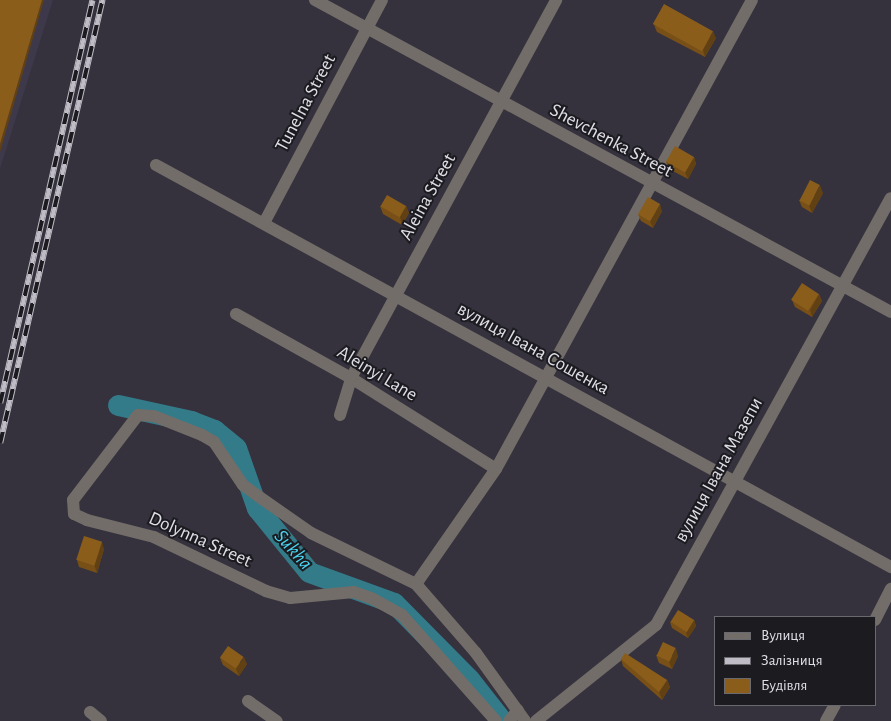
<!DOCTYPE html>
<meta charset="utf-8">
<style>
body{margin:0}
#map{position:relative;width:891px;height:721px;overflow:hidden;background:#35323e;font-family:"Alegreya Sans",sans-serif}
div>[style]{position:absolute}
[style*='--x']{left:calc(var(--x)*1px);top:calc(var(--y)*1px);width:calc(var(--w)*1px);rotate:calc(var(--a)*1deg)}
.built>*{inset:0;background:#3d384a}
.river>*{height:21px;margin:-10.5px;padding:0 10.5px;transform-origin:10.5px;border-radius:10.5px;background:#347b8a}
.minor>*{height:12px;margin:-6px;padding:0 6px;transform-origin:6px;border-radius:6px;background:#726d68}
.rail>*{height:5.5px;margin-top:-2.75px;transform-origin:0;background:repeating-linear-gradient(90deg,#1c1b20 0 11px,#bfbcc5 0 22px);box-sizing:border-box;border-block:1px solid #bfbcc5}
.wall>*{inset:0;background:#785017}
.shaded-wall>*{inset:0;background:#614113}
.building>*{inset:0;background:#8b5d1b;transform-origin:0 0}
span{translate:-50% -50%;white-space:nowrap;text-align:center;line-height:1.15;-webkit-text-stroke:4px #1c1b20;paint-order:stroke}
.street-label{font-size:19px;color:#e0dee6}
.water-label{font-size:20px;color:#49d5f1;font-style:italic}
.legend{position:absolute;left:714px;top:616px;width:162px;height:90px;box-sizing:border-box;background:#1c1b20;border:1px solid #6a696f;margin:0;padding:6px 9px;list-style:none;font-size:15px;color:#e0dee6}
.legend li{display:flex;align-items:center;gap:10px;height:25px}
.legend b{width:25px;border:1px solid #6a696f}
</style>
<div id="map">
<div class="built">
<i style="clip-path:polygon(0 0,53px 0,0 169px)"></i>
</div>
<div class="river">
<i style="--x:118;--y:405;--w:75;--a:12.4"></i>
<i style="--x:191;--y:421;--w:25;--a:21"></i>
<i style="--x:214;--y:430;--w:28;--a:39"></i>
<i style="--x:236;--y:448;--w:64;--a:70.7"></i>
<i style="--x:257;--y:508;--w:82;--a:50.9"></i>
<i style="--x:309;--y:572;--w:90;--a:20"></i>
<i style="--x:394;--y:603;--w:107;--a:45.4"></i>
<i style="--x:469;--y:679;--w:53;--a:51.8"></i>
</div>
<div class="minor">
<i style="--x:315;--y:0;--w:655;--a:28.44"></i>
<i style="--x:156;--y:165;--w:838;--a:28.68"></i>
<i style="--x:264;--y:223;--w:252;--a:-62.1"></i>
<i style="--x:236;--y:314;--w:132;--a:29.1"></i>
<i style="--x:351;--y:378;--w:171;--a:32.1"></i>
<i style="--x:340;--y:415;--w:39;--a:-73"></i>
<i style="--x:351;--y:378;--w:430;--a:-61.5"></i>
<i style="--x:416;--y:584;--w:140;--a:-55.2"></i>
<i style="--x:496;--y:469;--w:534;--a:-61.37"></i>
<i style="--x:875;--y:620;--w:35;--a:-63"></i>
<i style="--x:248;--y:701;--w:35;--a:35"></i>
<i style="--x:90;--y:712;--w:14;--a:39"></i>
<i style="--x:496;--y:721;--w:142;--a:-131.6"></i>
<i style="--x:402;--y:615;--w:35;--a:-151"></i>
<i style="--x:371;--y:598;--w:18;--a:-161"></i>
<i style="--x:354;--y:592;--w:64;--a:174.6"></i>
<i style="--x:290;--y:598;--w:25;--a:-164"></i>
<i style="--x:266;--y:591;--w:124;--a:-154.3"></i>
<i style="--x:154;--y:537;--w:69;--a:-165.8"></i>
<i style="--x:87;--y:520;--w:14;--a:-155"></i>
<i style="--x:74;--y:514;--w:14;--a:-94"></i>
<i style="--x:73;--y:500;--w:107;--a:-52.6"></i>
<i style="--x:138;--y:415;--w:16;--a:4"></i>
<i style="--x:154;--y:416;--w:52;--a:21.6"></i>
<i style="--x:202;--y:435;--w:14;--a:30"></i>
<i style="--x:214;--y:442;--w:52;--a:56"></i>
<i style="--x:243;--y:485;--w:19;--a:36"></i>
<i style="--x:258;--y:496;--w:65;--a:34.9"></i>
<i style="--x:311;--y:533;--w:117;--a:25.9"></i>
<i style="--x:416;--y:584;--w:91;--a:49"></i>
<i style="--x:476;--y:653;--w:84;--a:54.2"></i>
<i style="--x:509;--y:721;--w:14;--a:-51"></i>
<i style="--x:536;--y:721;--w:154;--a:-38.7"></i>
<i style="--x:656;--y:625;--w:487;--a:-61.2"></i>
<i style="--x:826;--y:721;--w:18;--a:-61"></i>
</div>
<div class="rail">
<i style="--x:0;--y:403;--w:413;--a:-77.1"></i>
<i style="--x:0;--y:443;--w:455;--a:-77"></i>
</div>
<div class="wall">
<i style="clip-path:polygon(654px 25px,716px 38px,705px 57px,657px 32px)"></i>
<i style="clip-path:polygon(694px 157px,696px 164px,688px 179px,669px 169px,666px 162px)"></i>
<i style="clip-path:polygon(823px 193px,812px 213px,802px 207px,799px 200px)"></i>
<i style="clip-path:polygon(380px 206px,406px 206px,409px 213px,402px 225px,383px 214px)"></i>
<i style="clip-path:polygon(662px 211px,653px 228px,641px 221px,638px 214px)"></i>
<i style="clip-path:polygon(819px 294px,822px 301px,812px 317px,795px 307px,792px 300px)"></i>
<i style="clip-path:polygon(104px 549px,97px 573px,79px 567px,77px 560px)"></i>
<i style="clip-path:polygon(694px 620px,696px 626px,688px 638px,672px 628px,670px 622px)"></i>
<i style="clip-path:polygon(656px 655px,678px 656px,672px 669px,659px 663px)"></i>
<i style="clip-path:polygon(220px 658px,247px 664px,239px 676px,223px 665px)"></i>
<i style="clip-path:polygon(621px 659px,667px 680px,670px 687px,662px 700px,623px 666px)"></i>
</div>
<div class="shaded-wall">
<i style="clip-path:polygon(42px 0,44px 0,0 152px,0 144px)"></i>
<i style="clip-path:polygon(713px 31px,716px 38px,705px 57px,703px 50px)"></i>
<i style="clip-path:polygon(694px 157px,696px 164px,688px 179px,685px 172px)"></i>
<i style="clip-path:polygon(820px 185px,823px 193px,812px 213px,809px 206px)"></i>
<i style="clip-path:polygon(660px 204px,662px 211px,653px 228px,650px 221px)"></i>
<i style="clip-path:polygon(406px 206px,409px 213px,402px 225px,400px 217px)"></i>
<i style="clip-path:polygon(819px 294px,822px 301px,812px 317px,810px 310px)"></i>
<i style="clip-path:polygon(102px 542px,104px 549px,97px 573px,94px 565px)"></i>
<i style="clip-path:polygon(694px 620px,696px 626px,688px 638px,686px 633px)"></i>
<i style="clip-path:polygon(676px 648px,678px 656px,672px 669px,669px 662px)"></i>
<i style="clip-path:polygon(244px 657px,247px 664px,239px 676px,236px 669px)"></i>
<i style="clip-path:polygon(667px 680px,670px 687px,662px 700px,659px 692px)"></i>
</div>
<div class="building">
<i style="clip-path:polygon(0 0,42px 0,0 144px)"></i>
<i style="left:664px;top:4px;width:56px;height:23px;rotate:29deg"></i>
<i style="left:675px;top:146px;width:22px;height:18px;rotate:30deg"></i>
<i style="left:810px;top:180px;width:11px;height:23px;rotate:27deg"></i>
<i style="left:387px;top:195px;width:22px;height:13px;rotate:30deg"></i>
<i style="left:648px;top:197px;width:14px;height:20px;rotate:30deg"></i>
<i style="left:802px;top:283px;width:20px;height:20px;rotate:33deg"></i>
<i style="left:84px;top:536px;width:19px;height:25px;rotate:18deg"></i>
<i style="left:678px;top:610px;width:19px;height:14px;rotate:32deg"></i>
<i style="left:663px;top:642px;width:14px;height:15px;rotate:25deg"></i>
<i style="left:228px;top:646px;width:19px;height:14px;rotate:35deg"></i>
<i style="clip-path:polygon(625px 653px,667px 680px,659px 692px,621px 659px)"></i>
</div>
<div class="street-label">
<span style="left:306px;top:103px;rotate:-62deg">Tunelna Street</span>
<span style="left:611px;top:141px;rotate:28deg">Shevchenka Street</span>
<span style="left:428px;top:197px;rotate:-61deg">Aleina Street</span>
<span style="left:533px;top:349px;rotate:29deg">вулиця Івана Сошенка</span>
<span style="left:377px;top:374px;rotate:31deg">Aleinyi Lane</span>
<span style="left:719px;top:470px;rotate:-61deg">вулиця Івана Мазепи</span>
<span style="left:200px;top:540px;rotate:24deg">Dolynna Street</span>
</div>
<div class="water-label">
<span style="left:293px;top:550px;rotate:48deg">Sukha</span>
</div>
<ul class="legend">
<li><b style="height:6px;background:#726d68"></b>Вулиця</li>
<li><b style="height:6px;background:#bfbcc5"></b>Залізниця</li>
<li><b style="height:14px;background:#8b5d1b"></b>Будівля</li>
</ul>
</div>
